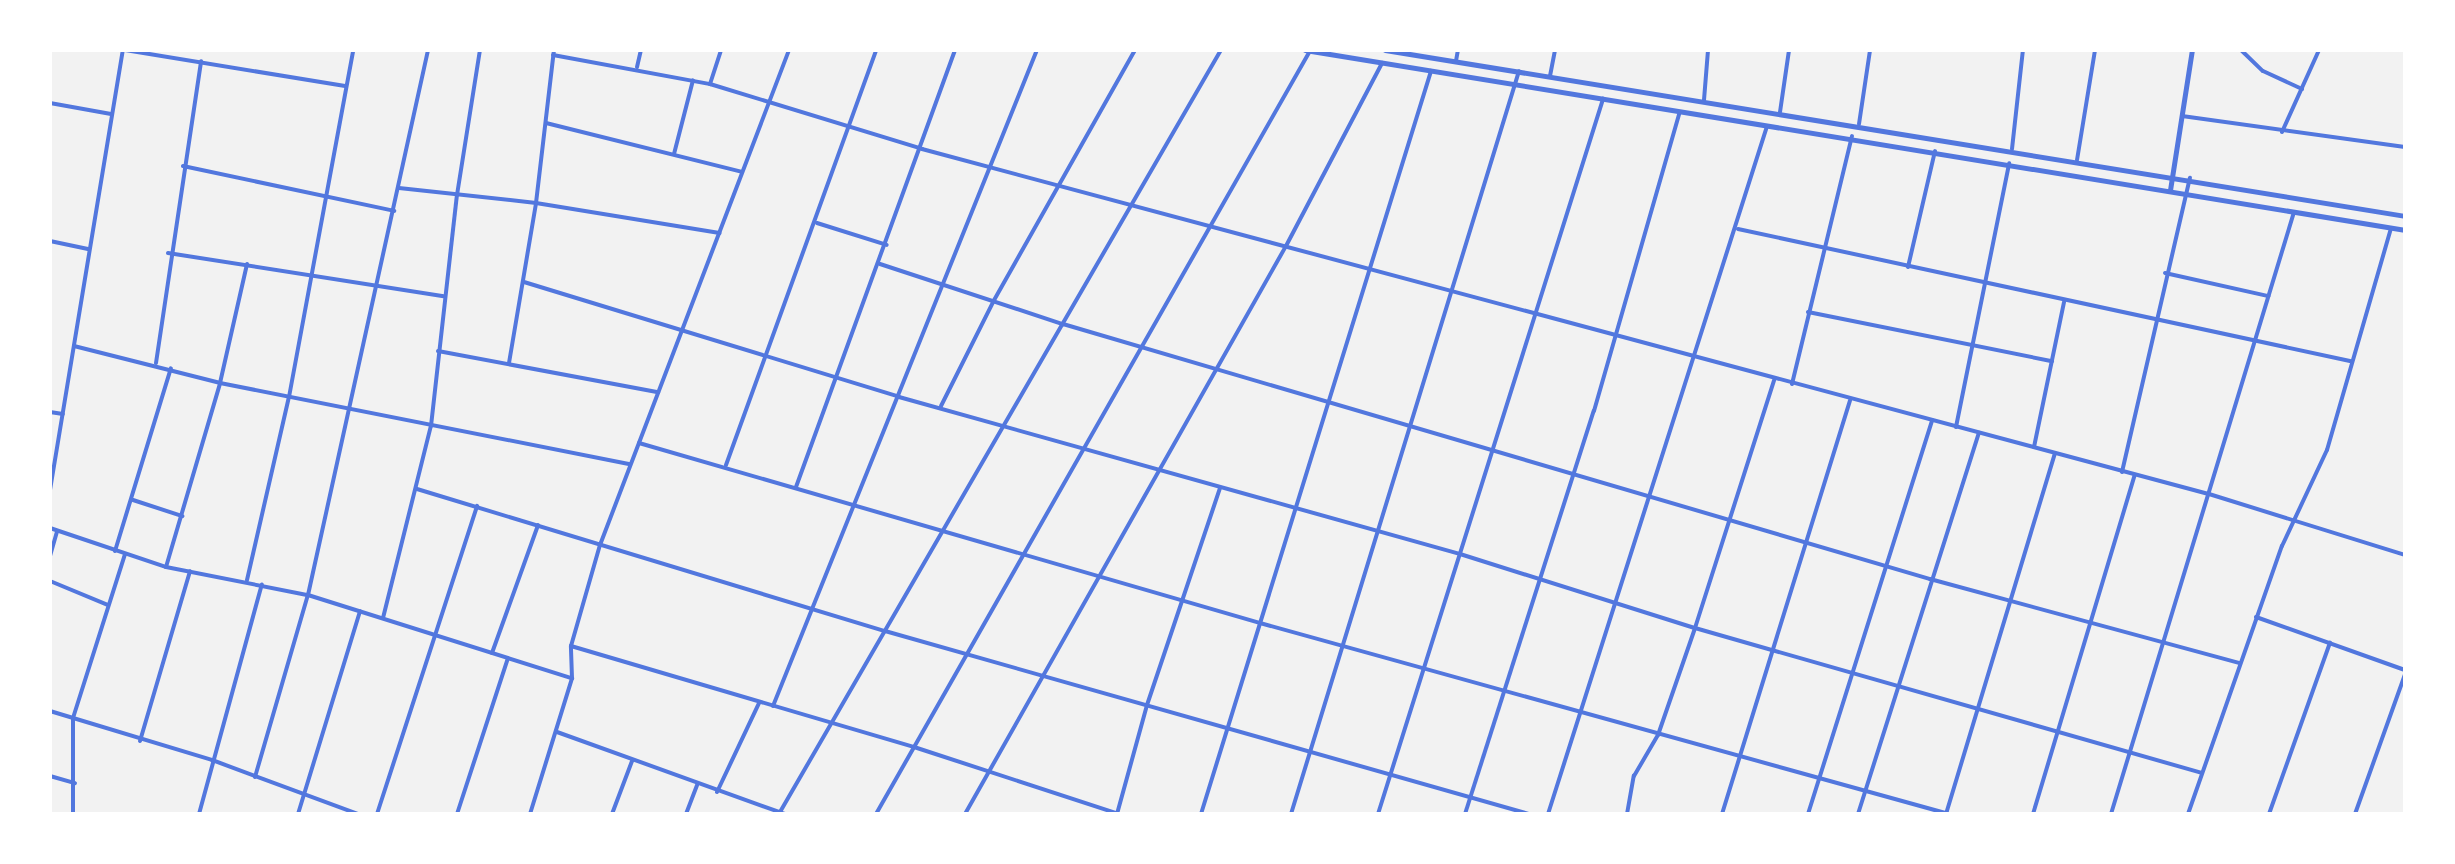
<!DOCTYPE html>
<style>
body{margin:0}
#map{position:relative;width:2455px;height:864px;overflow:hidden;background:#f2f2f2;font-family:Georgia,serif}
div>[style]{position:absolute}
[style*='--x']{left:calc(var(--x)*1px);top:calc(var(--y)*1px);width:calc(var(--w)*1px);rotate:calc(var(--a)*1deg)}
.minor>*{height:4px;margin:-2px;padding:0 2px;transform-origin:2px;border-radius:2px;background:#5277de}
.tertiary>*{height:5px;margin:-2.5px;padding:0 2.5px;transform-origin:2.5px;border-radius:2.5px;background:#5277de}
span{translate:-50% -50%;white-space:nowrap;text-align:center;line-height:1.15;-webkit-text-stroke:8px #fff;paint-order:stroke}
.frame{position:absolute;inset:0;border:52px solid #fff;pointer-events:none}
</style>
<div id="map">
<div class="minor">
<i style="--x:125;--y:50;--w:223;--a:9.3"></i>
<i style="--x:2241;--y:50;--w:30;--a:44"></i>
<i style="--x:2263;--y:71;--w:43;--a:24.8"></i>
<i style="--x:553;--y:55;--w:160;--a:10.5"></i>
<i style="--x:710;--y:84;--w:222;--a:17"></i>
<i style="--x:922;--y:149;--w:1332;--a:15.01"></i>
<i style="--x:2209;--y:494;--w:205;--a:17.3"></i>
<i style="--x:1456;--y:61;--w:11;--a:-80"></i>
<i style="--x:637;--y:67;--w:17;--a:-77"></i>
<i style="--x:1550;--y:76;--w:26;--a:-79"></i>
<i style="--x:710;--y:84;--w:36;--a:-72"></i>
<i style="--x:1704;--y:100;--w:50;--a:-85.4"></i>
<i style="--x:50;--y:103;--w:62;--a:10.2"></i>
<i style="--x:1780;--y:112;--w:63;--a:-81.7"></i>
<i style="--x:2182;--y:116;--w:225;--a:7.9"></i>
<i style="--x:546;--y:123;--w:202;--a:14"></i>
<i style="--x:1859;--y:124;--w:75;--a:-81.5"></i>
<i style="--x:2282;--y:132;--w:90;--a:-65.7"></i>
<i style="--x:2012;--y:149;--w:100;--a:-83.7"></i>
<i style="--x:674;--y:154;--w:76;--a:-75.6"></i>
<i style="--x:2077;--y:160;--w:111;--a:-80.7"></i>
<i style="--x:183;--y:166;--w:216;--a:12"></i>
<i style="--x:399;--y:188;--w:138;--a:6.2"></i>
<i style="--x:536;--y:203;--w:186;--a:9.3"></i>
<i style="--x:817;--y:223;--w:73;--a:17.4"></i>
<i style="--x:1738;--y:229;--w:626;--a:12.17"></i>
<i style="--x:50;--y:241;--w:40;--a:12"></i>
<i style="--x:168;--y:253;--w:279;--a:8.9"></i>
<i style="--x:880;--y:264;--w:193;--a:18.2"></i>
<i style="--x:1063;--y:324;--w:904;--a:16.39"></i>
<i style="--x:1930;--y:579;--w:321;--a:15.2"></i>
<i style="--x:1908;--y:267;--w:119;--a:-76.9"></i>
<i style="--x:2165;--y:273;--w:106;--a:12.6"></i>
<i style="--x:524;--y:282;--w:392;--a:17"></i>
<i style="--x:899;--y:397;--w:583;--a:15.63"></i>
<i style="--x:1460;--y:554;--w:246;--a:17.5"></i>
<i style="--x:1695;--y:628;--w:527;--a:15.96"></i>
<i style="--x:1808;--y:312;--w:249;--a:11.4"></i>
<i style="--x:74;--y:346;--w:151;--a:14.2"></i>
<i style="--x:220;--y:383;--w:418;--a:11.2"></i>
<i style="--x:438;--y:351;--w:224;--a:10.6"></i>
<i style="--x:156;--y:363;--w:305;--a:-81.5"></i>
<i style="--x:509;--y:363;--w:162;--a:-80.4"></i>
<i style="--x:536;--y:203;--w:154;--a:-83.3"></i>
<i style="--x:1792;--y:384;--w:255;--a:-76.4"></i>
<i style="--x:941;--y:406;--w:116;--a:-63.4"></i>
<i style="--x:993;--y:302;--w:289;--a:-60.6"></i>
<i style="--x:50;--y:412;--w:13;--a:9"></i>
<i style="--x:1956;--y:427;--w:269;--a:-78.6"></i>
<i style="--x:639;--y:443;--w:647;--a:16.16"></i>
<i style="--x:1260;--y:623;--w:715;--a:15.49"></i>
<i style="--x:2034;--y:447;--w:148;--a:-78.3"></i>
<i style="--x:726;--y:465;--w:441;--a:-70.1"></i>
<i style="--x:2122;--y:472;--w:302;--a:-77"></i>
<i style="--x:796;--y:487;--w:465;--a:-70"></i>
<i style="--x:417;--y:489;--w:489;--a:16.9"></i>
<i style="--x:885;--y:631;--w:669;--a:15.86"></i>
<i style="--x:50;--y:490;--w:446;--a:-80.6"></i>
<i style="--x:133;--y:500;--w:52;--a:18.1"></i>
<i style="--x:50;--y:528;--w:122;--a:18.6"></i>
<i style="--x:166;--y:567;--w:145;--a:11.2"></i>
<i style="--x:308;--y:595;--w:277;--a:17.5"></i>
<i style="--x:115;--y:551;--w:191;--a:-73"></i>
<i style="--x:50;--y:556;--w:26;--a:-74"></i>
<i style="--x:166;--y:567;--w:192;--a:-73.6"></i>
<i style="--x:220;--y:383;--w:122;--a:-77.2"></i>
<i style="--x:247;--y:580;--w:188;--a:-77.1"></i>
<i style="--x:289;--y:397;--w:353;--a:-79.5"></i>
<i style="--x:50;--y:581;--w:63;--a:22.5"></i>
<i style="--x:2256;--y:617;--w:158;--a:19.6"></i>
<i style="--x:383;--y:618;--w:198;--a:-76"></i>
<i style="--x:431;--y:426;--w:232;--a:-83.6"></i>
<i style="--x:457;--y:195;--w:147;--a:-81"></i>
<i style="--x:571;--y:646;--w:358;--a:16.4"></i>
<i style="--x:914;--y:747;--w:216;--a:18.1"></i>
<i style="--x:492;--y:653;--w:136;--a:-70.2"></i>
<i style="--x:773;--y:706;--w:707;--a:-68.08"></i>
<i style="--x:50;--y:711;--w:169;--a:16.8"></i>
<i style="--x:212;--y:760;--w:156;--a:20.3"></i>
<i style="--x:557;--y:732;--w:242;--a:19.8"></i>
<i style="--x:140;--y:741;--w:177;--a:-73.6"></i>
<i style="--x:50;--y:776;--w:26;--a:16"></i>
<i style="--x:255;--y:777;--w:190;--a:-73.8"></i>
<i style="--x:308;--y:595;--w:558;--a:-77.58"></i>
<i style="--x:717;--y:792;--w:98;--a:-64.7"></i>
<i style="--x:780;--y:812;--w:880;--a:-59.94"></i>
<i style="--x:73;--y:814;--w:96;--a:-90"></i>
<i style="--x:73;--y:718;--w:172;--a:-72.4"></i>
<i style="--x:199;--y:814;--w:238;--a:-74.7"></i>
<i style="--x:298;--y:814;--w:212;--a:-73"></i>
<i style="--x:377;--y:814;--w:324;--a:-72"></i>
<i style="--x:457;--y:814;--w:164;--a:-71.9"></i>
<i style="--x:530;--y:814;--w:142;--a:-72.8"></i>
<i style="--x:572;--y:678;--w:32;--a:-92"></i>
<i style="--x:571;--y:646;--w:105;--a:-74"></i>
<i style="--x:600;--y:545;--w:530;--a:-69.1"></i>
<i style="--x:612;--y:814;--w:57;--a:-69.3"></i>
<i style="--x:686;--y:814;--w:31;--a:-69"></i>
<i style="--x:876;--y:814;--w:878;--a:-60.37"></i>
<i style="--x:965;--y:814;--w:652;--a:-60.53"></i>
<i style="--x:1286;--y:246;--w:207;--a:-62.3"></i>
<i style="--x:1117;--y:814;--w:113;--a:-74.6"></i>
<i style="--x:1147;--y:705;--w:229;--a:-71.4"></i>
<i style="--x:1201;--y:814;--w:778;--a:-72.8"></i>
<i style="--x:1291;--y:814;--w:777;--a:-72.94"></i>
<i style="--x:1378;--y:814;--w:750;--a:-72.53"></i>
<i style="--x:1465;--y:814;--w:423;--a:-72.3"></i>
<i style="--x:1594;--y:411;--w:311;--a:-74"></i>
<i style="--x:1548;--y:814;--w:722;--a:-72.34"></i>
<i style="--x:1627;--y:814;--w:39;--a:-80"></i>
<i style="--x:1634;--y:776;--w:48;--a:-59.7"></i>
<i style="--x:1658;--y:735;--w:113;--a:-70.9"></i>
<i style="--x:1695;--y:628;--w:260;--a:-72.3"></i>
<i style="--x:1722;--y:814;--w:433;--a:-72.8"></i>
<i style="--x:1808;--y:814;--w:413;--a:-72.5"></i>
<i style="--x:1858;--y:814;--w:400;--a:-72.4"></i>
<i style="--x:1946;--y:814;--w:376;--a:-73.2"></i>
<i style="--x:2033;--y:814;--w:354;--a:-73.3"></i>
<i style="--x:2111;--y:814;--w:629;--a:-73.09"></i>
<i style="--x:2188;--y:814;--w:284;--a:-70.7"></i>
<i style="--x:2282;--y:546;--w:106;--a:-64.9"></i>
<i style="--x:2327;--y:450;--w:231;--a:-73.9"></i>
<i style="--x:2269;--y:814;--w:182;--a:-70.4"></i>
<i style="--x:2355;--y:814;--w:149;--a:-70.3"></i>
</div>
<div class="tertiary">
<i style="--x:1305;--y:50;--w:1115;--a:9.29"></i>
<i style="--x:1385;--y:50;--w:1033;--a:9.24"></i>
<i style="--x:2170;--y:190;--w:142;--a:-81.1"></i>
</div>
<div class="frame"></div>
</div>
